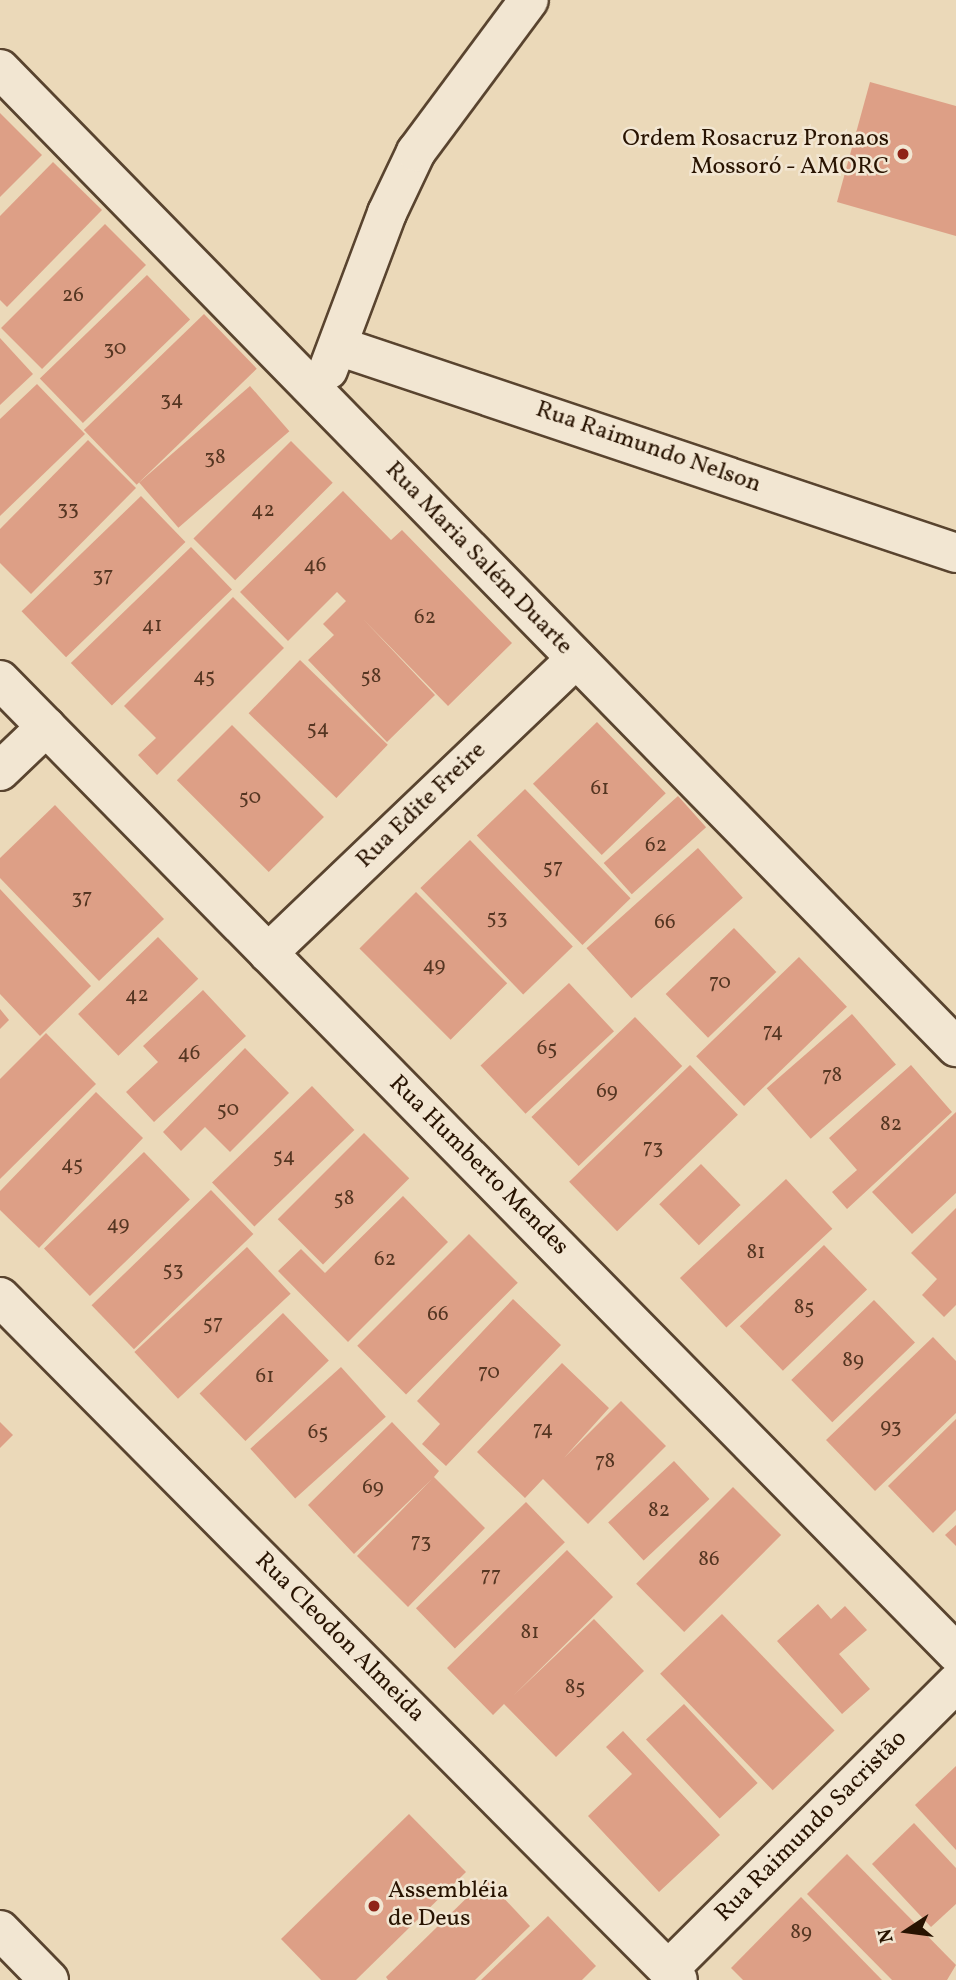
<!DOCTYPE html>
<meta charset="utf-8">
<style>
body{margin:0}
#map{position:relative;width:956px;height:1980px;overflow:hidden;background:#ebd9b9;font-family:Vollkorn,serif}
div>[style]{position:absolute}
[style*='--x']{left:calc(var(--x)*1px);top:calc(var(--y)*1px);width:calc(var(--w)*1px);rotate:calc(var(--a)*1deg)}
.building>*{inset:0;background:#dd9f86;transform-origin:0 0}
.roads{filter:drop-shadow(2px 0 #59442f) drop-shadow(-2px 0 #59442f) drop-shadow(0 2px #59442f) drop-shadow(0 -2px #59442f)}
.minor>*{height:38px;margin:-19px;padding:0 19px;transform-origin:19px;border-radius:19px;background:#f2e6d2}
.dots>*{width:19px;height:19px;translate:-50% -50%;box-sizing:border-box;border:4px solid #f2e6d2;border-radius:50%}
span{translate:-50% -50%;white-space:nowrap;text-align:center;line-height:1.15;-webkit-text-stroke:5px #f2e6d2;paint-order:stroke}
.number-label{font-size:21px;color:#553622}
.number-label span{-webkit-text-stroke-width:0}
.poi-label{font-size:24px;color:#281301}
.right{translate:-100% -50%;text-align:right}
.left{translate:0 -50%;text-align:left}
.street-label{font-size:24px;color:#281301}
.north{position:absolute;left:872px;top:1896px;width:70px;height:70px;-webkit-text-stroke:5px #f2e6d2;paint-order:stroke;rotate:257deg;font-size:19px;font-weight:700;line-height:28px;text-align:center;color:#281301}
.north::after{content:'';display:block;margin:auto;width:24px;height:32px;background:#281301;clip-path:polygon(50% 0,100% 100%,50% 72%,0 100%)}
</style>
<div id="map">
<div class="building">
<i style="clip-path:polygon(870px 82px,956px 106px,956px 236px,837px 202px)"></i>
<i style="clip-path:polygon(0 113px,42px 155px,0 197px)"></i>
<i style="clip-path:polygon(53px 162px,102px 210px,7px 307px,0 300px,0 216px)"></i>
<i style="left:105px;top:224px;width:58px;height:147px;rotate:45deg"></i>
<i style="left:147px;top:275px;width:62px;height:149px;rotate:46deg"></i>
<i style="left:204px;top:314px;width:76px;height:167px;rotate:46deg"></i>
<i style="clip-path:polygon(0 338px,33px 374px,0 405px)"></i>
<i style="clip-path:polygon(37px 384px,85px 434px,0 516px,0 419px)"></i>
<i style="left:250px;top:386px;width:60px;height:147px;rotate:49deg"></i>
<i style="clip-path:polygon(88px 440px,136px 488px,31px 594px,0 563px,0 529px)"></i>
<i style="left:291px;top:441px;width:59px;height:138px;rotate:45deg"></i>
<i style="clip-path:polygon(343px 491px,391px 540px,402px 530px,512px 643px,448px 706px,363px 619px,435px 695px,387px 742px,308px 660px,334px 635px,323px 624px,346px 601px,337px 592px,288px 641px,240px 592px)"></i>
<i style="left:141px;top:496px;width:64px;height:166px;rotate:46deg"></i>
<i style="left:191px;top:547px;width:59px;height:167px;rotate:46deg"></i>
<i style="clip-path:polygon(233px 597px,284px 648px,157px 775px,138px 755px,156px 738px,124px 706px)"></i>
<i style="left:300px;top:660px;width:122px;height:74px;rotate:44deg"></i>
<i style="left:597px;top:722px;width:99px;height:89px;rotate:46deg"></i>
<i style="left:232px;top:725px;width:130px;height:78px;rotate:45deg"></i>
<i style="left:525px;top:789px;width:152px;height:67px;rotate:46deg"></i>
<i style="left:678px;top:796px;width:42px;height:100px;rotate:48deg"></i>
<i style="clip-path:polygon(55px 805px,164px 919px,99px 981px,0 878px,0 858px)"></i>
<i style="left:470px;top:840px;width:148px;height:69px;rotate:46deg"></i>
<i style="left:698px;top:848px;width:67px;height:150px;rotate:48deg"></i>
<i style="clip-path:polygon(0 889px,91px 986px,40px 1036px,0 994px)"></i>
<i style="left:416px;top:892px;width:129px;height:80px;rotate:45deg"></i>
<i style="left:734px;top:928px;width:61px;height:95px;rotate:46deg"></i>
<i style="left:158px;top:937px;width:58px;height:111px;rotate:46deg"></i>
<i style="left:799px;top:957px;width:69px;height:143px;rotate:46deg"></i>
<i style="left:569px;top:983px;width:66px;height:121px;rotate:47deg"></i>
<i style="clip-path:polygon(203px 990px,246px 1036px,154px 1122px,126px 1092px,158px 1062px,143px 1046px)"></i>
<i style="clip-path:polygon(0 1009px,9px 1020px,0 1029px)"></i>
<i style="left:852px;top:1014px;width:67px;height:113px;rotate:49deg"></i>
<i style="left:635px;top:1017px;width:68px;height:144px;rotate:46deg"></i>
<i style="clip-path:polygon(46px 1033px,96px 1084px,0 1179px,0 1079px)"></i>
<i style="clip-path:polygon(245px 1048px,289px 1093px,230px 1152px,205px 1127px,181px 1151px,163px 1132px)"></i>
<i style="left:690px;top:1065px;width:69px;height:168px;rotate:46deg"></i>
<i style="clip-path:polygon(911px 1065px,952px 1112px,847px 1209px,832px 1192px,857px 1170px,829px 1138px)"></i>
<i style="left:312px;top:1086px;width:61px;height:139px;rotate:46deg"></i>
<i style="clip-path:polygon(96px 1092px,143px 1138px,39px 1248px,0 1210px,0 1191px)"></i>
<i style="clip-path:polygon(956px 1112px,956px 1193px,912px 1234px,872px 1192px)"></i>
<i style="left:364px;top:1133px;width:64px;height:122px;rotate:45deg"></i>
<i style="left:144px;top:1152px;width:66px;height:139px;rotate:46deg"></i>
<i style="left:701px;top:1164px;width:57px;height:58px;rotate:46deg"></i>
<i style="left:786px;top:1179px;width:68px;height:145px;rotate:47deg"></i>
<i style="left:211px;top:1190px;width:61px;height:166px;rotate:46deg"></i>
<i style="clip-path:polygon(403px 1196px,448px 1242px,348px 1342px,278px 1271px,301px 1249px,325px 1273px)"></i>
<i style="clip-path:polygon(956px 1208px,956px 1305px,944px 1317px,922px 1295px,937px 1279px,911px 1253px)"></i>
<i style="left:469px;top:1234px;width:69px;height:158px;rotate:45deg"></i>
<i style="left:824px;top:1245px;width:62px;height:117px;rotate:46deg"></i>
<i style="left:247px;top:1247px;width:64px;height:154px;rotate:47deg"></i>
<i style="clip-path:polygon(513px 1299px,561px 1345px,446px 1466px,422px 1444px,440px 1424px,417px 1401px)"></i>
<i style="left:874px;top:1300px;width:59px;height:115px;rotate:46deg"></i>
<i style="left:283px;top:1313px;width:66px;height:116px;rotate:46deg"></i>
<i style="clip-path:polygon(933px 1337px,956px 1361px,956px 1413px,875px 1491px,826px 1440px)"></i>
<i style="clip-path:polygon(562px 1363px,609px 1408px,564px 1458px,621px 1401px,666px 1446px,588px 1524px,543px 1479px,525px 1498px,477px 1452px)"></i>
<i style="left:341px;top:1367px;width:67px;height:122px;rotate:48deg"></i>
<i style="clip-path:polygon(956px 1419px,956px 1510px,933px 1533px,888px 1486px)"></i>
<i style="clip-path:polygon(0 1422px,13px 1435px,0 1448px)"></i>
<i style="clip-path:polygon(392px 1422px,439px 1471px,434px 1477px,485px 1528px,408px 1607px,357px 1556px,432px 1479px,354px 1554px,308px 1505px)"></i>
<i style="left:674px;top:1461px;width:52px;height:90px;rotate:47deg"></i>
<i style="left:733px;top:1487px;width:68px;height:137px;rotate:45deg"></i>
<i style="left:526px;top:1502px;width:56px;height:153px;rotate:46deg"></i>
<i style="clip-path:polygon(956px 1525px,956px 1546px,945px 1535px)"></i>
<i style="clip-path:polygon(567px 1550px,613px 1597px,513px 1696px,594px 1619px,644px 1671px,556px 1757px,504px 1704px,493px 1715px,447px 1668px)"></i>
<i style="clip-path:polygon(818px 1604px,831px 1619px,845px 1606px,867px 1630px,839px 1654px,870px 1689px,842px 1714px,777px 1641px)"></i>
<i style="left:722px;top:1614px;width:162px;height:86px;rotate:46deg"></i>
<i style="left:684px;top:1704px;width:108px;height:52px;rotate:47deg"></i>
<i style="clip-path:polygon(623px 1731px,720px 1835px,659px 1892px,588px 1816px,632px 1774px,606px 1747px)"></i>
<i style="clip-path:polygon(956px 1766px,956px 1850px,915px 1805px)"></i>
<i style="clip-path:polygon(409px 1814px,466px 1872px,356px 1980px,321px 1980px,281px 1939px)"></i>
<i style="clip-path:polygon(914px 1823px,956px 1868px,956px 1904px,931px 1927px,872px 1864px)"></i>
<i style="clip-path:polygon(847px 1854px,956px 1965px,947px 1980px,892px 1980px,807px 1894px)"></i>
<i style="clip-path:polygon(486px 1879px,530px 1926px,475px 1980px,388px 1980px,386px 1977px)"></i>
<i style="clip-path:polygon(801px 1897px,882px 1980px,743px 1980px,731px 1968px)"></i>
<i style="clip-path:polygon(548px 1916px,596px 1966px,582px 1980px,481px 1980px)"></i>
</div>
<div class="roads">
<div class="minor">
<i style="--x:0;--y:69;--w:1368;--a:45.65"></i>
<i style="--x:338;--y:346;--w:652;--a:18.52"></i>
<i style="--x:328;--y:370;--w:168;--a:-69.4"></i>
<i style="--x:387;--y:213;--w:68;--a:-64.6"></i>
<i style="--x:416;--y:152;--w:189;--a:-53.4"></i>
<i style="--x:0;--y:680;--w:1364;--a:45.5"></i>
<i style="--x:0;--y:771;--w:64;--a:-43.7"></i>
<i style="--x:268;--y:953;--w:426;--a:-43.7"></i>
<i style="--x:0;--y:1297;--w:962;--a:45.21"></i>
<i style="--x:0;--y:1930;--w:70;--a:45.6"></i>
<i style="--x:668;--y:1970;--w:407;--a:-44.9"></i>
</div>
</div>
<div class="dots">
<i style="left:903px;top:154px;background:#8f2418"></i>
<i style="left:374px;top:1906px;background:#8f2418"></i>
</div>
<div class="number-label">
<span style="left:73px;top:296px">26</span>
<span style="left:115px;top:349px">30</span>
<span style="left:172px;top:400px">34</span>
<span style="left:215px;top:458px">38</span>
<span style="left:68px;top:509px">33</span>
<span style="left:263px;top:511px">42</span>
<span style="left:315px;top:566px">46</span>
<span style="left:103px;top:576px">37</span>
<span style="left:425px;top:618px">62</span>
<span style="left:152px;top:626px">41</span>
<span style="left:204px;top:677px">45</span>
<span style="left:371px;top:677px">58</span>
<span style="left:318px;top:729px">54</span>
<span style="left:600px;top:789px">61</span>
<span style="left:250px;top:798px">50</span>
<span style="left:656px;top:846px">62</span>
<span style="left:553px;top:868px">57</span>
<span style="left:82px;top:898px">37</span>
<span style="left:497px;top:918px">53</span>
<span style="left:665px;top:923px">66</span>
<span style="left:434px;top:966px">49</span>
<span style="left:720px;top:983px">70</span>
<span style="left:137px;top:996px">42</span>
<span style="left:773px;top:1032px">74</span>
<span style="left:547px;top:1049px">65</span>
<span style="left:189px;top:1054px">46</span>
<span style="left:832px;top:1076px">78</span>
<span style="left:607px;top:1092px">69</span>
<span style="left:228px;top:1110px">50</span>
<span style="left:891px;top:1125px">82</span>
<span style="left:653px;top:1148px">73</span>
<span style="left:284px;top:1157px">54</span>
<span style="left:72px;top:1165px">45</span>
<span style="left:344px;top:1199px">58</span>
<span style="left:118px;top:1225px">49</span>
<span style="left:756px;top:1253px">81</span>
<span style="left:385px;top:1260px">62</span>
<span style="left:173px;top:1270px">53</span>
<span style="left:804px;top:1308px">85</span>
<span style="left:438px;top:1315px">66</span>
<span style="left:213px;top:1324px">57</span>
<span style="left:853px;top:1361px">89</span>
<span style="left:489px;top:1373px">70</span>
<span style="left:265px;top:1377px">61</span>
<span style="left:891px;top:1427px">93</span>
<span style="left:543px;top:1430px">74</span>
<span style="left:318px;top:1433px">65</span>
<span style="left:605px;top:1462px">78</span>
<span style="left:373px;top:1488px">69</span>
<span style="left:659px;top:1511px">82</span>
<span style="left:421px;top:1542px">73</span>
<span style="left:709px;top:1560px">86</span>
<span style="left:491px;top:1576px">77</span>
<span style="left:530px;top:1633px">81</span>
<span style="left:575px;top:1688px">85</span>
<span style="left:801px;top:1933px">89</span>
</div>
<div class="poi-label">
<span class="right" style="left:889px;top:154px">Ordem Rosacruz Pronaos<br>Mossoró - AMORC</span>
<span class="left" style="left:388px;top:1906px">Assembléia<br>de Deus</span>
</div>
<div class="street-label">
<span style="left:648px;top:448px;rotate:19deg">Rua Raimundo Nelson</span>
<span style="left:478px;top:559px;rotate:46deg">Rua Maria Salém Duarte</span>
<span style="left:422px;top:806px;rotate:-44deg">Rua Edite Freire</span>
<span style="left:478px;top:1166px;rotate:45deg">Rua Humberto Mendes</span>
<span style="left:339px;top:1638px;rotate:45deg">Rua Cleodon Almeida</span>
<span style="left:812px;top:1827px;rotate:-45deg">Rua Raimundo Sacristão</span>
</div>
<div class="north">N</div>
</div>
